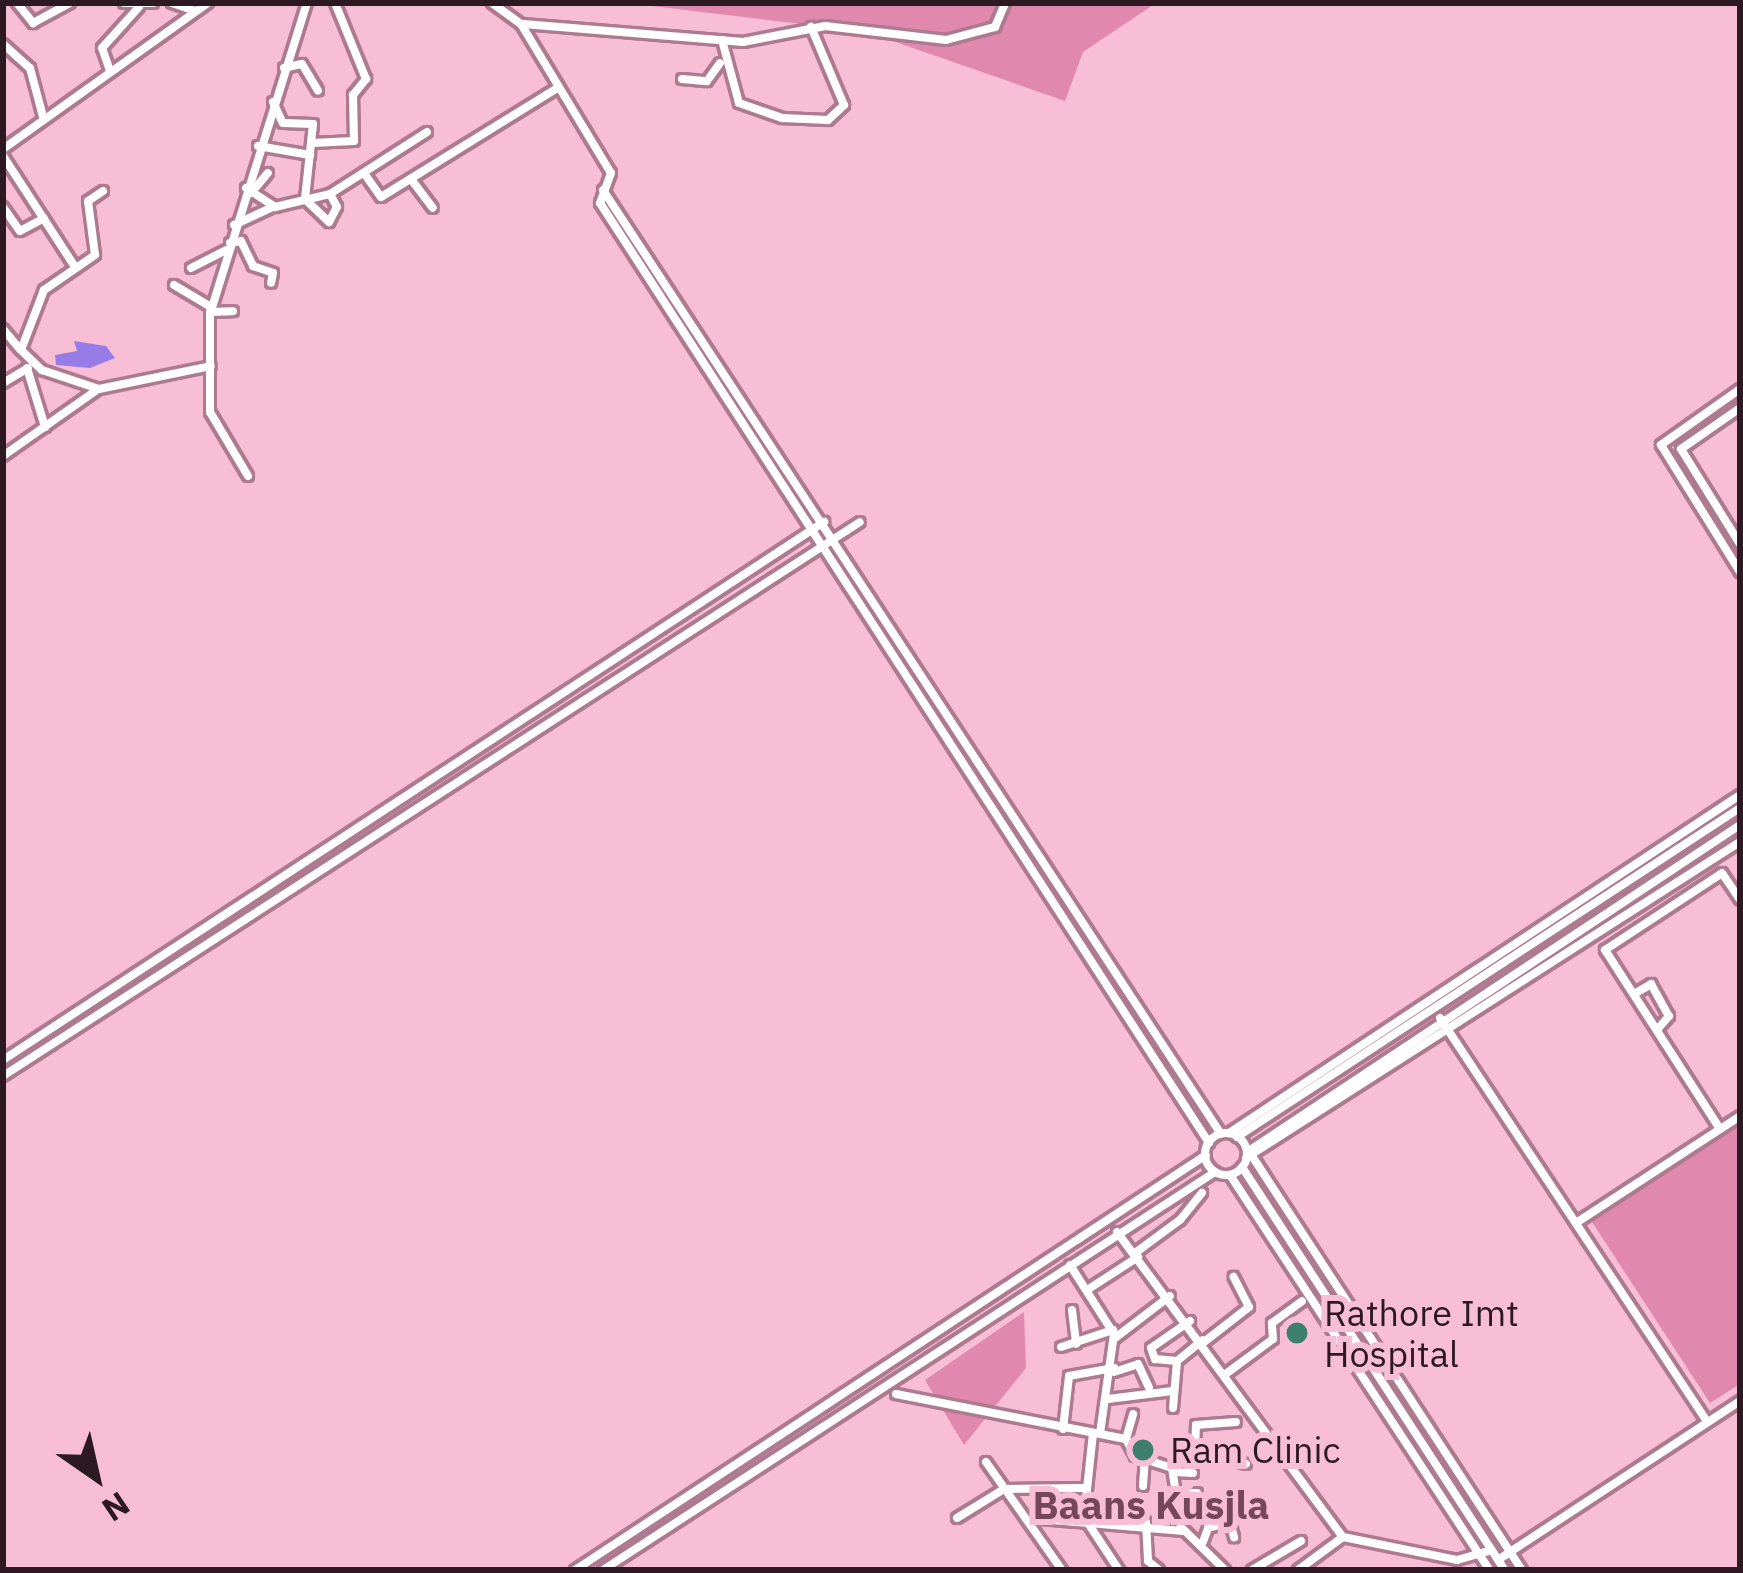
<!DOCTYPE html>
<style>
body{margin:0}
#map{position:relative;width:1743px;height:1573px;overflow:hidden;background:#f7bed5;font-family:"IBM Plex Sans",sans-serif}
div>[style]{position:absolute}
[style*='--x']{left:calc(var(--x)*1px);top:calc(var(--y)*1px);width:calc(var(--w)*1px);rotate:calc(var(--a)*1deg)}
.green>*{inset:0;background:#e188ae}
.water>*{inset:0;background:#977ce8}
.roads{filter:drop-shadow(3px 0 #ae7a8f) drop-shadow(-3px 0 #ae7a8f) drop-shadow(0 3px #ae7a8f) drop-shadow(0 -3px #ae7a8f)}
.minor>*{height:8px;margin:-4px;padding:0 4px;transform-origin:4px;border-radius:4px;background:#fff}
.minor>.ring{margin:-4px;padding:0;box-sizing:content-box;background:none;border:8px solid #fff;border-radius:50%}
.dots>*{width:33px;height:33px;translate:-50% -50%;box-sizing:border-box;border:6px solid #f7bed5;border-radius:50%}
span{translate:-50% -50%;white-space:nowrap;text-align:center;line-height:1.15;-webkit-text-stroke:12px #f7bed5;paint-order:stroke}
.poi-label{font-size:36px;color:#2d1921}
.left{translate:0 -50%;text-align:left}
.neighbourhood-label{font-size:39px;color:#76465b;font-weight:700}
.frame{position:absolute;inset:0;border:6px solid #2d1921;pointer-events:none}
.north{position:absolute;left:36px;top:1417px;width:120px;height:120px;-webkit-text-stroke:9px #f7bed5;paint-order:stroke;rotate:146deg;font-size:33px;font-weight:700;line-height:48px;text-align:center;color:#2d1921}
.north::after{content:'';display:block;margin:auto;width:42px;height:54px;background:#2d1921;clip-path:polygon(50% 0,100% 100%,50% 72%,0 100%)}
</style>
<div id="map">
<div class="green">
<i style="clip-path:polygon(628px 3px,1156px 3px,1083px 52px,1065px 101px,867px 32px)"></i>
<i style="clip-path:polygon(1740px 1125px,1740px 1384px,1710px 1403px,1592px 1222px)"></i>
<i style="clip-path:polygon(1024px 1312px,1026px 1368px,964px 1445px,925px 1380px)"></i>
</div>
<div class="water">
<i style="clip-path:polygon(74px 341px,106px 346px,115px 358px,90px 368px,56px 365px,55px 355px,77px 351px)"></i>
</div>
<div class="roads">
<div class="minor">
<i style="--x:17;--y:3;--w:26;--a:51"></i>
<i style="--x:33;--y:23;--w:42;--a:-28.4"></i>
<i style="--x:124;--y:3;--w:29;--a:0"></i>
<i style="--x:172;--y:3;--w:24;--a:19"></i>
<i style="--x:492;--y:3;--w:36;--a:36"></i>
<i style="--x:521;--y:24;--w:174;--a:58.9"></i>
<i style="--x:611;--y:173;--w:32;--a:110"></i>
<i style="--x:600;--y:203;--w:1120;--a:57.06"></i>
<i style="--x:523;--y:24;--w:221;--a:4.7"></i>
<i style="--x:743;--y:42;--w:84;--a:-11"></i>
<i style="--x:825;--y:26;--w:122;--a:6.6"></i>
<i style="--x:946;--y:40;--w:51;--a:-14.9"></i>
<i style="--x:995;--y:27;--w:26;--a:-67"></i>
<i style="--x:722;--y:40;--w:65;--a:74.9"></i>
<i style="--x:739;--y:103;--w:46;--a:19.2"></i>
<i style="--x:782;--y:118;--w:46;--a:2.5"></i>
<i style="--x:828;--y:120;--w:22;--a:-43"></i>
<i style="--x:844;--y:105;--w:85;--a:-112.9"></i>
<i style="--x:3;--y:44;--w:36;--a:42"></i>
<i style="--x:30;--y:68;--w:51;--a:75.1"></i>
<i style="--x:284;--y:68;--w:18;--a:-13"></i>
<i style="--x:302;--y:64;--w:31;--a:59"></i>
<i style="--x:110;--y:71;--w:24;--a:-109"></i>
<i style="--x:102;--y:48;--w:55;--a:-47.9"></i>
<i style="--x:682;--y:79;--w:25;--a:5"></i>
<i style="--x:707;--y:81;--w:22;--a:-54"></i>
<i style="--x:273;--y:102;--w:23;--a:65"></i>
<i style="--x:283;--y:123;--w:30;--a:2"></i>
<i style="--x:313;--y:124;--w:75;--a:96.1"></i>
<i style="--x:312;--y:143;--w:42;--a:-2.7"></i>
<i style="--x:354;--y:141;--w:46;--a:-91.2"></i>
<i style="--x:353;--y:95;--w:21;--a:-51"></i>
<i style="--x:366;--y:79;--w:82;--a:-112.2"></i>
<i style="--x:258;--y:146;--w:53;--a:9.8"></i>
<i style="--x:3;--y:149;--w:252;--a:-35.5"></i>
<i style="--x:3;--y:156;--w:132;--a:57"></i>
<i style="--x:364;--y:173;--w:29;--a:55"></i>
<i style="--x:381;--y:197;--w:209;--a:-31.7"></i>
<i style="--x:411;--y:179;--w:36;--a:53"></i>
<i style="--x:246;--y:188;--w:35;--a:33"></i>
<i style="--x:275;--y:207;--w:57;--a:-13.3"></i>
<i style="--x:330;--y:194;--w:115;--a:-32.6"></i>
<i style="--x:603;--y:190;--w:1128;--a:56.79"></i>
<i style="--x:103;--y:191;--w:18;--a:146"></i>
<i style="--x:88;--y:201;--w:54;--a:82.6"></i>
<i style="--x:95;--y:255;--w:62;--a:145.5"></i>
<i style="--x:44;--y:290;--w:64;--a:111"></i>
<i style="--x:21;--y:350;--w:29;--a:44"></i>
<i style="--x:42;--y:370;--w:60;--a:18.4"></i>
<i style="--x:99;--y:389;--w:114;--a:-11.6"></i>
<i style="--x:251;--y:193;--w:26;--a:-50"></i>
<i style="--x:306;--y:200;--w:32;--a:44"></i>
<i style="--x:329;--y:222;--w:17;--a:-62"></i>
<i style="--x:337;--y:207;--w:15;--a:-118"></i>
<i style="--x:3;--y:207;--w:29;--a:55"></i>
<i style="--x:20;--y:231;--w:27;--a:-28"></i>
<i style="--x:234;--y:225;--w:43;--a:-24.8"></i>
<i style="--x:230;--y:243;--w:11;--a:-10"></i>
<i style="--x:241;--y:241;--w:28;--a:64"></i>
<i style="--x:253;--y:266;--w:21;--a:19"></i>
<i style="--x:273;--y:273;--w:10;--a:101"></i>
<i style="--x:191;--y:268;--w:39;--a:-27"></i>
<i style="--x:174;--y:285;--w:43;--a:30.7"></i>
<i style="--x:210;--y:312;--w:23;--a:-2"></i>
<i style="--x:3;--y:329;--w:26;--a:50"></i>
<i style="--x:27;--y:368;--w:62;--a:73"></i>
<i style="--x:3;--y:383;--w:29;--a:-31"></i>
<i style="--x:1740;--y:389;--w:97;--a:144.7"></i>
<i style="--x:1661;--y:445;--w:150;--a:58.1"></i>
<i style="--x:1740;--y:408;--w:72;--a:145.2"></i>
<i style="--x:1681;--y:449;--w:112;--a:58.2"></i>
<i style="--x:3;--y:456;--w:115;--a:-35.1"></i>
<i style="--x:248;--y:476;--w:74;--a:-120.7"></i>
<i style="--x:210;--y:412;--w:98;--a:-90"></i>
<i style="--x:210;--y:314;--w:326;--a:-72.7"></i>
<i style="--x:1634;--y:994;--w:20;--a:-30"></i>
<i style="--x:1651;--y:984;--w:37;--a:61"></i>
<i style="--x:1669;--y:1016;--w:18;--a:131"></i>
<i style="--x:1440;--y:1018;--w:484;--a:56.5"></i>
<i style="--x:3;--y:1060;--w:982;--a:-33.24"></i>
<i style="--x:3;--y:1076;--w:1020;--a:-32.88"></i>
<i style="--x:1720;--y:1129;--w:213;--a:-122.7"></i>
<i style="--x:1605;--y:950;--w:140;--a:-33.3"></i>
<i style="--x:1722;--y:873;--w:32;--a:56"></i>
<i style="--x:1229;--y:1133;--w:613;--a:-33.48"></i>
<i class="ring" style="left:1205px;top:1133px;width:34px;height:34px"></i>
<i style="--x:1237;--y:1137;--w:601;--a:-33.19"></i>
<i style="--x:1247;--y:1152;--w:592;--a:-33.56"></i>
<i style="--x:1246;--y:1158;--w:586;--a:-32.61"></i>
<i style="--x:1254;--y:1159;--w:491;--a:56.9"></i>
<i style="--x:1242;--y:1167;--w:481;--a:56.9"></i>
<i style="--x:1230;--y:1175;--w:472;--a:56.7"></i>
<i style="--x:1576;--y:1223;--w:196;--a:-33.1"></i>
<i style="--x:1117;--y:1232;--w:380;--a:53.5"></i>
<i style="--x:1135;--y:1253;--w:56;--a:-36.3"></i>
<i style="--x:1180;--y:1220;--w:35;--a:-51"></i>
<i style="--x:1070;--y:1265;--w:82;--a:57.5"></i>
<i style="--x:1114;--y:1334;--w:100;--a:98"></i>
<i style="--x:1087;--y:1290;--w:61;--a:-32.9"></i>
<i style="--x:1072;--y:1310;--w:34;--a:83"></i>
<i style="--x:1190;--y:1321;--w:47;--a:145.3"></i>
<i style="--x:1151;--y:1348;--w:12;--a:70"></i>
<i style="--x:1155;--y:1359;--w:22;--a:5"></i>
<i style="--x:1177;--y:1361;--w:33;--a:-39"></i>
<i style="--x:1115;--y:1338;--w:69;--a:-37.4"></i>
<i style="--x:1204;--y:1342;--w:57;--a:-37.9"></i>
<i style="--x:1249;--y:1307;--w:34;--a:-117"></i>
<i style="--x:1061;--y:1347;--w:55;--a:-18.1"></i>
<i style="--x:1114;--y:1372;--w:25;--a:-18"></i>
<i style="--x:1138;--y:1364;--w:26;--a:65"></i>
<i style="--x:1227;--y:1373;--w:57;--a:-36.5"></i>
<i style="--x:1273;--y:1339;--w:16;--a:-94"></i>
<i style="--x:1272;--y:1323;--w:37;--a:-36"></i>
<i style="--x:896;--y:1394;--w:234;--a:11.1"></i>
<i style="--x:1126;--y:1439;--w:19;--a:62"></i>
<i style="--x:1135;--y:1456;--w:39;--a:18"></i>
<i style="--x:1172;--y:1468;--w:60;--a:81.3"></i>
<i style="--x:1181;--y:1527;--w:62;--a:44.3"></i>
<i style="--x:1108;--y:1399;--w:65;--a:-7"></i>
<i style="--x:1173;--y:1408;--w:47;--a:-85.1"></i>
<i style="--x:1063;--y:1429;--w:53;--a:-83.5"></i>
<i style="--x:1069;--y:1376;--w:46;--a:-10.1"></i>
<i style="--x:1093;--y:1433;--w:84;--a:96.1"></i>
<i style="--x:1084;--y:1517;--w:64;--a:56.6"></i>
<i style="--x:1126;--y:1439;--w:26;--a:-74"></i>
<i style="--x:1195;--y:1452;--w:27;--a:-88"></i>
<i style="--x:1196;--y:1425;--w:40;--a:-4.3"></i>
<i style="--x:986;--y:1462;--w:132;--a:54.9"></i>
<i style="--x:1171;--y:1466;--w:37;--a:-24"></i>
<i style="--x:1205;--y:1451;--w:43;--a:17.6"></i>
<i style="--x:1175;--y:1472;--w:18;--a:3"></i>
<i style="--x:1143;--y:1486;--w:26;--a:-86"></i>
<i style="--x:1174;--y:1493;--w:23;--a:0"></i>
<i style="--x:957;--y:1518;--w:55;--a:-31.7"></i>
<i style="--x:1004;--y:1489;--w:83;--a:-0.7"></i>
<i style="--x:1040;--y:1519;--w:144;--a:4.8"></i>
<i style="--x:1146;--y:1522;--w:39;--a:87"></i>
<i style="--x:1148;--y:1561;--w:14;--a:39"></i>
<i style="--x:1203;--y:1542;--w:15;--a:-70"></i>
<i style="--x:1208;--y:1528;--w:23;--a:-15"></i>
<i style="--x:1230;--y:1522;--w:16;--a:75"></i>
<i style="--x:1498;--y:1560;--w:290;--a:-33.3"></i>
<i style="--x:575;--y:1570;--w:755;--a:-33.33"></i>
<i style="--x:603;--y:1570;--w:730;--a:-33.04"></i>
<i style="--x:1252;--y:1570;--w:57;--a:-30.6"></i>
<i style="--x:1298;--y:1570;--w:56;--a:-36.3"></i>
<i style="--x:1343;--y:1537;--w:116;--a:11.4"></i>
<i style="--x:1457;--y:1560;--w:36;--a:-16"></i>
</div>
</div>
<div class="dots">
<i style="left:1297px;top:1333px;background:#3e7e6c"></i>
<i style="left:1143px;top:1450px;background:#3e7e6c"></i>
</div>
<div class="poi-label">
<span class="left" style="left:1324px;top:1333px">Rathore Imt<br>Hospital</span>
<span class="left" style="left:1170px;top:1450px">Ram Clinic</span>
</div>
<div class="neighbourhood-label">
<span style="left:1151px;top:1505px">Baans Kusjla</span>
</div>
<div class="frame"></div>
<div class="north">N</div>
</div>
